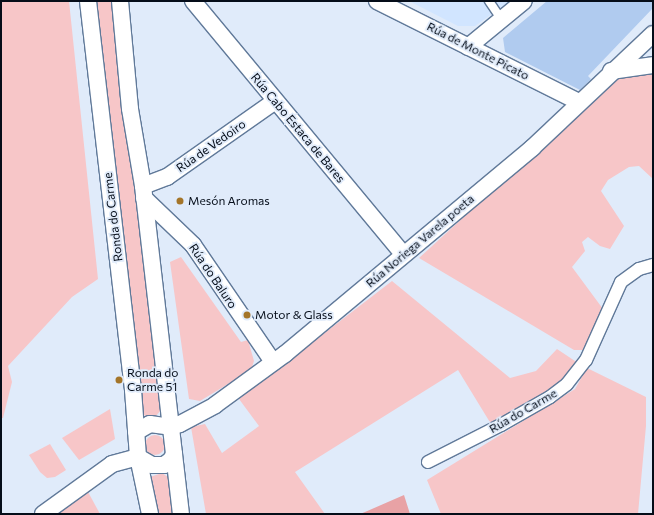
<!DOCTYPE html>
<meta charset="utf-8">
<style>
body{margin:0}
#map{position:relative;width:654px;height:515px;overflow:hidden;background:#e0ebfa;font-family:Commissioner,sans-serif}
div>[style]{position:absolute}
[style*='--x']{left:calc(var(--x)*1px);top:calc(var(--y)*1px);width:calc(var(--w)*1px);rotate:calc(var(--a)*1deg)}
.built>*{inset:0;background:#d1e5ff}
.green>*{inset:0;background:#f7c6c8}
.round{border-radius:50%}
.forest>*{inset:0;background:#e8a2a5}
.building>*{inset:0;background:#b0cbef}
.roads{filter:drop-shadow(1px 0 #607999) drop-shadow(-1px 0 #607999) drop-shadow(0 1px #607999) drop-shadow(0 -1px #607999)}
.service>*{height:8px;margin:-4px;padding:0 4px;transform-origin:4px;border-radius:4px;background:#fff}
.pedestrian>*{height:12px;margin:-6px;padding:0 6px;transform-origin:6px;border-radius:6px;background:#fff}
.minor>*{height:16px;margin:-8px;padding:0 8px;transform-origin:8px;border-radius:8px;background:#fff}
.dots>*{width:11px;height:11px;translate:-50% -50%;box-sizing:border-box;border:2px solid #e0ebfa;border-radius:50%}
span{translate:-50% -50%;white-space:nowrap;text-align:center;line-height:1.15;-webkit-text-stroke:3.5px #e0ebfa;paint-order:stroke}
.street-label{font-size:12px;color:#050d19}
.poi-label{font-size:12px;color:#050d19}
.left{translate:0 -50%;text-align:left}
.frame{position:absolute;inset:0;border:2px solid #050d19;pointer-events:none}
</style>
<div id="map">
<div class="built">
<i style="clip-path:polygon(409px 1px,510px 1px,475px 26px,458px 26px)"></i>
</div>
<div class="green">
<i style="clip-path:polygon(1px 1px,69px 1px,98px 279px,72px 297px,8px 366px,12px 382px,3px 418px,1px 418px)"></i>
<i style="clip-path:polygon(92px 1px,115px 1px,162px 409px,155px 417px,145px 416px,141px 411px)"></i>
<i style="clip-path:polygon(653px 67px,653px 179px,639px 166px,629px 167px,608px 180px,601px 191px,624px 226px,610px 249px,600px 246px,588px 237px,582px 242px,585px 251px,572px 267px,603px 309px,584px 350px,574px 350px,419px 258px,620px 74px)"></i>
<i style="clip-path:polygon(181px 257px,241px 342px,248px 340px,254px 361px,251px 370px,200px 401px,189px 399px,170px 262px)"></i>
<i style="clip-path:polygon(392px 281px,510px 378px,536px 371px,557px 349px,578px 363px,557px 386px,491px 424px,458px 370px,295px 472px,325px 514px,206px 514px,191px 427px,205px 424px,222px 453px,259px 426px,239px 399px)"></i>
<i style="clip-path:polygon(587px 368px,646px 397px,646px 426px,638px 514px,441px 514px,427px 480px,575px 389px)"></i>
<i style="clip-path:polygon(110px 409px,115px 439px,79px 460px,62px 438px)"></i>
<i class="round" style="left:145px;top:435px;width:20px;height:20px"></i>
<i style="clip-path:polygon(50px 444px,66px 470px,55px 477px,47px 478px,40px 472px,29px 455px)"></i>
<i style="clip-path:polygon(162px 473px,168px 477px,170px 485px,174px 514px,155px 514px,150px 477px)"></i>
<i style="clip-path:polygon(87px 490px,100px 514px,50px 514px)"></i>
</div>
<div class="forest">
<i style="clip-path:polygon(404px 495px,410px 514px,360px 514px,365px 512px)"></i>
</div>
<div class="building">
<i style="clip-path:polygon(547px 1px,653px 1px,653px 8px,588px 76px,591px 79px,580px 90px,505px 52px,503px 38px)"></i>
</div>
<div class="roads">
<div class="service">
<i style="--x:489;--y:1;--w:22;--a:56"></i>
</div>
<div class="pedestrian">
<i style="--x:428;--y:462;--w:82;--a:-26.9"></i>
<i style="--x:501;--y:425;--w:56;--a:-29.7"></i>
<i style="--x:550;--y:397;--w:21;--a:-37"></i>
<i style="--x:567;--y:384;--w:31;--a:-52"></i>
<i style="--x:586;--y:360;--w:85;--a:-65.8"></i>
<i style="--x:621;--y:282;--w:22;--a:-36"></i>
<i style="--x:639;--y:269;--w:15;--a:-16"></i>
</div>
<div class="minor">
<i style="--x:88;--y:1;--w:392;--a:83.4"></i>
<i style="--x:133;--y:390;--w:67;--a:85.7"></i>
<i style="--x:138;--y:457;--w:58;--a:78.1"></i>
<i style="--x:120;--y:1;--w:108;--a:84.7"></i>
<i style="--x:130;--y:109;--w:78;--a:80.4"></i>
<i style="--x:143;--y:186;--w:330;--a:83.4"></i>
<i style="--x:193;--y:1;--w:329;--a:50.3"></i>
<i style="--x:377;--y:1;--w:226;--a:26.6"></i>
<i style="--x:468;--y:47;--w:72;--a:-39.4"></i>
<i style="--x:611;--y:71;--w:42;--a:-8.1"></i>
<i style="--x:143;--y:186;--w:26;--a:-21"></i>
<i style="--x:167;--y:177;--w:132;--a:-35.1"></i>
<i style="--x:144;--y:198;--w:68;--a:43.8"></i>
<i style="--x:193;--y:245;--w:142;--a:55.6"></i>
<i style="--x:136;--y:432;--w:16;--a:-30"></i>
<i style="--x:150;--y:424;--w:21;--a:8"></i>
<i style="--x:171;--y:427;--w:9;--a:-18"></i>
<i style="--x:180;--y:424;--w:40;--a:-28"></i>
<i style="--x:215;--y:405;--w:87;--a:-36.1"></i>
<i style="--x:285;--y:354;--w:322;--a:-39.8"></i>
<i style="--x:532;--y:148;--w:166;--a:-43.3"></i>
<i style="--x:43;--y:514;--w:85;--a:-35.9"></i>
<i style="--x:112;--y:464;--w:27;--a:-15"></i>
<i style="--x:138;--y:457;--w:16;--a:30"></i>
<i style="--x:152;--y:465;--w:12;--a:0"></i>
<i style="--x:164;--y:465;--w:9;--a:-36"></i>
<i style="--x:171;--y:460;--w:7;--a:-63"></i>
</div>
</div>
<div class="dots">
<i style="left:180px;top:201px;background:#a47529"></i>
<i style="left:247px;top:315px;background:#a47529"></i>
<i style="left:119px;top:380px;background:#a47529"></i>
</div>
<div class="street-label">
<span style="left:478px;top:51px;rotate:27deg">Rúa de Monte Picato</span>
<span style="left:298px;top:128px;rotate:50deg">Rúa Cabo Estaca de Bares</span>
<span style="left:211px;top:146px;rotate:-35deg">Rúa de Vedoiro</span>
<span style="left:113px;top:217px;rotate:-97deg">Ronda do Carme</span>
<span style="left:420px;top:241px;rotate:-40deg">Rúa Noriega Varela poeta</span>
<span style="left:213px;top:276px;rotate:56deg">Rúa do Baluro</span>
<span style="left:523px;top:411px;rotate:-30deg">Rúa do Carme</span>
</div>
<div class="poi-label">
<span class="left" style="left:188px;top:201px">Mesón Aromas</span>
<span class="left" style="left:255px;top:315px">Motor &amp; Glass</span>
<span class="left" style="left:127px;top:380px">Ronda do<br>Carme 51</span>
</div>
<div class="frame"></div>
</div>
